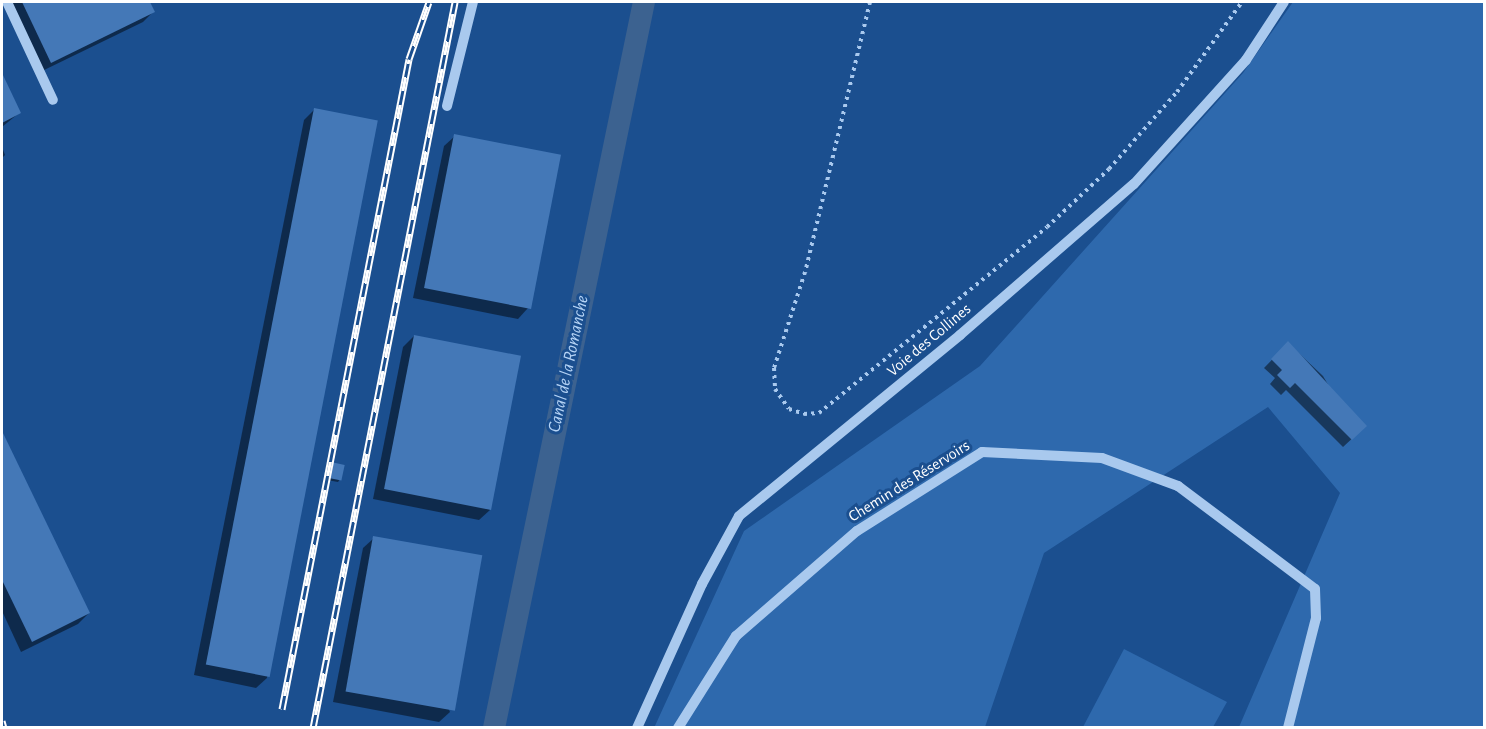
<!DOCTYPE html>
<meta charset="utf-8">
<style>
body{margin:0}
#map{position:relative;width:1486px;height:729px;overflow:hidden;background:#1b4f8f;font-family:"Alegreya Sans",sans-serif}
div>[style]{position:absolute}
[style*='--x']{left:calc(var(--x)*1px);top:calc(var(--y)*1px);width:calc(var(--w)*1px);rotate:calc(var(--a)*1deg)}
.green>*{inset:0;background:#2e69ad}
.shadow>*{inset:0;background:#0007}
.canal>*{height:22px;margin:-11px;padding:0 11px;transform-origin:11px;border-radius:11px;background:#3c6290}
.building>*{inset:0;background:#4478b7;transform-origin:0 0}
.path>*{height:4px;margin-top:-2px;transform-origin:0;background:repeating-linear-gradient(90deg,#a9c9ee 0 3px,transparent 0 7.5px)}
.minor>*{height:10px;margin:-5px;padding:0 5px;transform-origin:5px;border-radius:5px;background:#a9c9ee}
.rail>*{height:7px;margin-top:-3.5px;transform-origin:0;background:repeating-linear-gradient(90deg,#1b4f8f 0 14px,#fff 0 28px);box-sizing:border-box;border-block:2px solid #fff}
span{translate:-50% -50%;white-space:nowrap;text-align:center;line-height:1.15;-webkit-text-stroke:6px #1b4f8f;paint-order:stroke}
.street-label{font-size:16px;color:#fff}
.water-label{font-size:18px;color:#b5d3f5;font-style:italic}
.frame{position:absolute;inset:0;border:3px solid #fff;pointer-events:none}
</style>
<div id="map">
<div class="green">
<i style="clip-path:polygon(1293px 2px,1484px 2px,1484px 727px,1239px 727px,1340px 493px,1268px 407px,1044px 553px,985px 727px,654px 728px,744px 531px,980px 366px,1243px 73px)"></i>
<i style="clip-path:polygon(1124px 649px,1227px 702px,1213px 727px,1083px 727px)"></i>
</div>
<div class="shadow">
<i style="clip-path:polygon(6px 2px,149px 2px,154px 11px,143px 22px,40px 72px)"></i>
<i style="clip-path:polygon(2px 77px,19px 113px,2px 127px)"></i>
<i style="clip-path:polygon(315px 109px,267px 678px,256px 688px,194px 675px,304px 120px)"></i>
<i style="clip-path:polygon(455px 136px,528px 308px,518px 319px,413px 298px,444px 146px)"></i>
<i style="clip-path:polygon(2px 147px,5px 155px,2px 158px)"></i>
<i style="clip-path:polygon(414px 336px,490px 510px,479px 520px,373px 499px,403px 347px)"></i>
<i style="clip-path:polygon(1288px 343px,1323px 376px,1357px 434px,1343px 447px,1286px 390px,1281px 395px,1270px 384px,1275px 378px,1264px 368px)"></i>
<i style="clip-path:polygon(2px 435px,89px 613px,78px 624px,21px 652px,2px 611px)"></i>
<i style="clip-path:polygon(332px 464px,340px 479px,338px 482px,327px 480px)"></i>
<i style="clip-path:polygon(374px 538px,450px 712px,439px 722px,333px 702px,363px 548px)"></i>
</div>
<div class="canal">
<i style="--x:494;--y:728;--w:741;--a:-78.33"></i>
</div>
<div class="building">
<i style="clip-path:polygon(22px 2px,150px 2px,155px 12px,51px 63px)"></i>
<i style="clip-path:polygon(2px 73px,21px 113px,2px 123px)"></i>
<i style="left:314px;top:108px;width:65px;height:567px;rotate:11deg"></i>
<i style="left:454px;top:134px;width:109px;height:157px;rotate:11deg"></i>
<i style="left:414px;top:335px;width:109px;height:157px;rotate:11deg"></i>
<i style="clip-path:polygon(1288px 341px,1367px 426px,1352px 440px,1295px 383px,1290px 388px,1277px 375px,1282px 370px,1271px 359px)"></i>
<i style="clip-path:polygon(2px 431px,90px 613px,32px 642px,2px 580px)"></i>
<i style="left:331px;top:462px;width:14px;height:16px;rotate:12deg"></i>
<i style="left:373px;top:536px;width:111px;height:158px;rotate:10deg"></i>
</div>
<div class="path">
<i style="--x:870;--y:2;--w:278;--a:103.5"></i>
<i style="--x:805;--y:272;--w:101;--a:107.9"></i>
<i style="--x:774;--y:368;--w:21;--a:87"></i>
<i style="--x:775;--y:389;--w:24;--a:55"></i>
<i style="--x:789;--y:409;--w:16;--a:18"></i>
<i style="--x:804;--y:414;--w:15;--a:-4"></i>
<i style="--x:819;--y:413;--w:294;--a:-39.2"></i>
<i style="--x:1047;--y:227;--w:85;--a:-43.1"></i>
<i style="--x:1109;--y:169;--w:103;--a:-48.6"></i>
<i style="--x:1177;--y:92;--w:111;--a:-54.2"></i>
</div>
<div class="minor">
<i style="--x:7;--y:2;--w:108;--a:64.9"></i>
<i style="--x:447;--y:106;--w:107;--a:-76"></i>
<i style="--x:637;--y:728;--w:158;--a:-65.7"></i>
<i style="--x:702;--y:584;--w:77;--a:-61.4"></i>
<i style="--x:739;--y:516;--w:286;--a:-39.3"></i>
<i style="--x:960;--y:335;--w:230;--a:-41"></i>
<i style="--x:1134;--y:184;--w:167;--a:-47.9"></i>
<i style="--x:1246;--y:60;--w:69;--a:-56.8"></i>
<i style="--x:678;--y:728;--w:109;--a:-57.8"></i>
<i style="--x:736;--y:636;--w:160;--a:-41"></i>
<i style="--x:857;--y:531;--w:148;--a:-32.3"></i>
<i style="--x:982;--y:452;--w:120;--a:2.9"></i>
<i style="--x:1102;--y:458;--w:81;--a:20.2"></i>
<i style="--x:1178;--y:486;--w:171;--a:36.9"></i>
<i style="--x:1315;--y:589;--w:29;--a:88"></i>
<i style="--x:1316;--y:618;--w:114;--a:104.3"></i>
</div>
<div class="rail">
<i style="--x:282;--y:709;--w:662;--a:-78.94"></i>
<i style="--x:409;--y:59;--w:60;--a:-70.7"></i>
<i style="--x:2;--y:721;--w:7;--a:74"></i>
<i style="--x:313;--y:728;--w:740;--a:-78.93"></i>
</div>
<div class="street-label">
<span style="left:929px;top:340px;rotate:-40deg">Voie des Collines</span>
<span style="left:909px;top:481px;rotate:-32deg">Chemin des Réservoirs</span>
</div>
<div class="water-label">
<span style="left:569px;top:364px;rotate:-78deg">Canal de la Romanche</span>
</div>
<div class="frame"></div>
</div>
